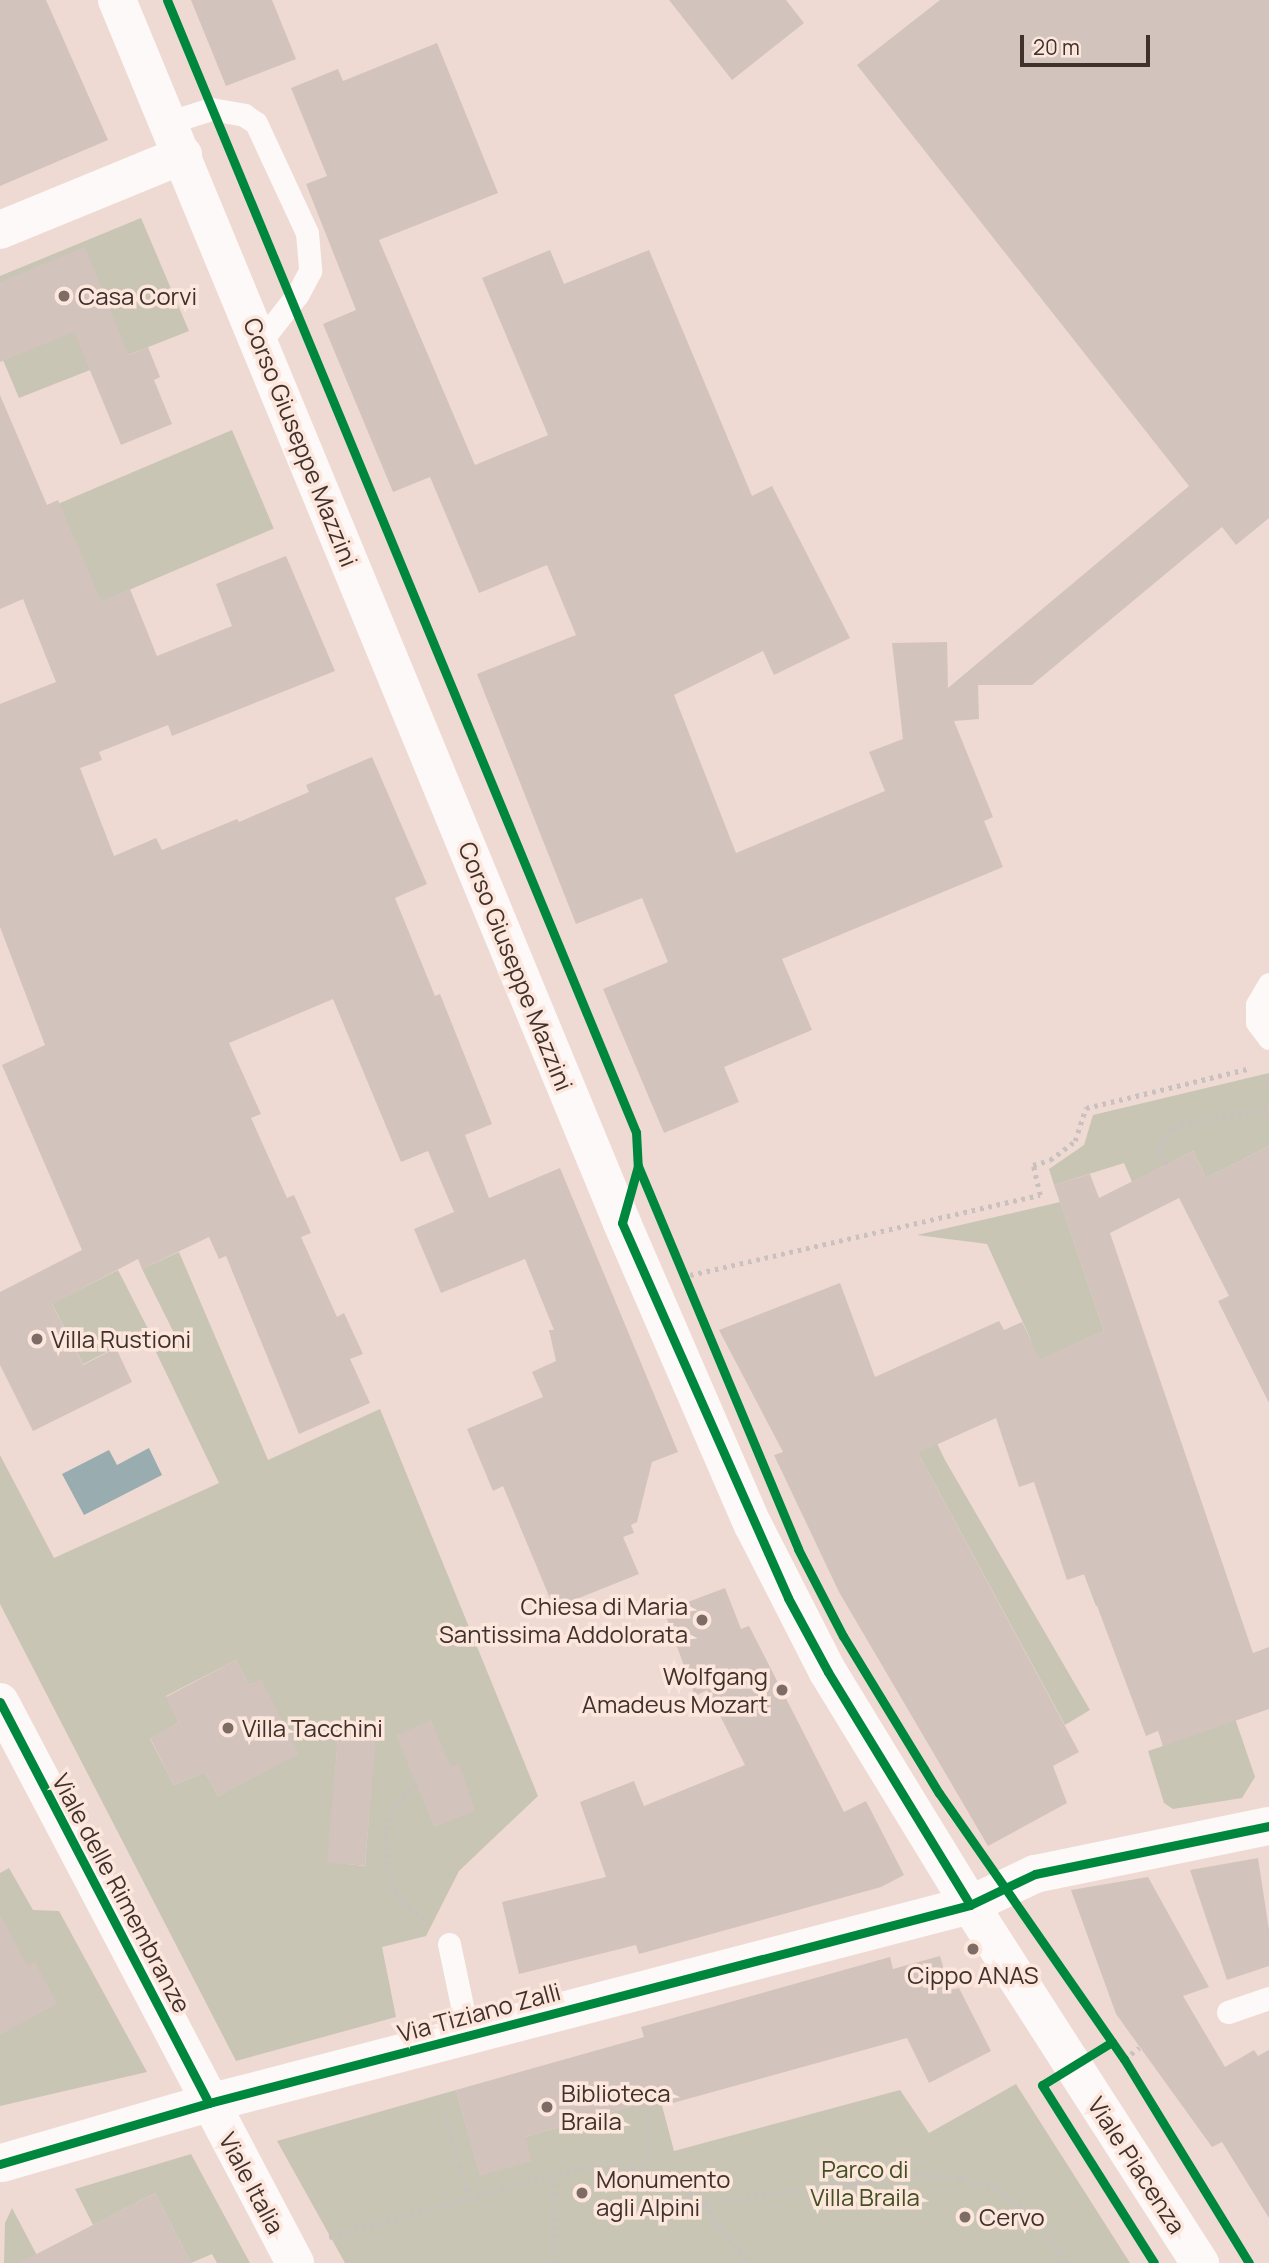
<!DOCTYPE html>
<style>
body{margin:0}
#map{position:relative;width:1269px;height:2263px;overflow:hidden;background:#eedad2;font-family:Manrope,sans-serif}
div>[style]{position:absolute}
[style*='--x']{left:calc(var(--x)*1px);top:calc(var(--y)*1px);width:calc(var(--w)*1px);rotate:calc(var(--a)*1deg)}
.green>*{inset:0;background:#c9c5b4;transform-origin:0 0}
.water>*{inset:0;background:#99acb0}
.building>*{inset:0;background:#d2c3bd;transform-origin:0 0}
.path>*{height:4.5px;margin-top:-2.25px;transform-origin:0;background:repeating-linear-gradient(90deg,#c8c1bf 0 3.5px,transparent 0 8.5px)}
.service>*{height:23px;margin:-11.5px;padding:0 11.5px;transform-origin:11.5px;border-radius:11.5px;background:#fcf9f8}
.minor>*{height:38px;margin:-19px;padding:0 19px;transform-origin:19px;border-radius:19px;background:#fcf9f8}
.tertiary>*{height:38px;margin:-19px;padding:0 19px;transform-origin:19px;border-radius:19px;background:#fcf9f8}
.cycleway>*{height:9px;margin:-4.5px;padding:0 4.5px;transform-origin:4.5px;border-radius:4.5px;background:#00873e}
.dots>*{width:19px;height:19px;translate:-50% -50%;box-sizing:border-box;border:4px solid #fde7dd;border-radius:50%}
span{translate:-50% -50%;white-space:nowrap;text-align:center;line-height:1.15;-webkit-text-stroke:7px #fde7dd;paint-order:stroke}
.poi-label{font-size:24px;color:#3f312b}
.left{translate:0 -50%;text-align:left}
.right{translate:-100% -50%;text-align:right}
.street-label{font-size:24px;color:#3f312b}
.park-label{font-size:24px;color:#425022}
.scale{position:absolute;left:1020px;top:35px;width:130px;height:32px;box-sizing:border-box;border:4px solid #3f312b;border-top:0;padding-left:9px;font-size:21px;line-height:24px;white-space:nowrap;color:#3f312b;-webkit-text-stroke:5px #fde7dd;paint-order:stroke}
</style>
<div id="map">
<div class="green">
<i style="clip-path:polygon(141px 218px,189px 331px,19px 398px,0 353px,0 276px)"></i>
<i style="left:232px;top:430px;width:107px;height:188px;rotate:67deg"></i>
<i style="clip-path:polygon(1269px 1073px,1269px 1146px,1206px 1178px,1193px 1151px,1132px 1182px,1124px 1163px,1054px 1185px,1049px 1169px,1084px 1145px,1093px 1115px)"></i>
<i style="clip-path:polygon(1060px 1202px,1104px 1331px,922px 1412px,945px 1460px,1090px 1710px,1065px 1725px,891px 1403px,1031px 1340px,987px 1244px,917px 1235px)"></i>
<i style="clip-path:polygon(evenodd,179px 1252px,268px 1460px,380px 1409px,538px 1796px,459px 1871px,426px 1936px,382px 1947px,396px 2017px,236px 2061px,0 1604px,0 1455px,54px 1558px,219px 1483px,154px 1348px,176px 1337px,142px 1269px,179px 1252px,236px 1660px,249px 1685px,261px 1680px,286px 1729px,288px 1759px,218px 1796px,205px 1772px,174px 1785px,150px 1739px,179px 1722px,166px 1696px,236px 1660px,179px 1252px,338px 1736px,375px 1739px,365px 1866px,328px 1862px,338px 1736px)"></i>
<i style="left:118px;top:1270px;width:68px;height:74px;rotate:63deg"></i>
<i style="clip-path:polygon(1131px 1413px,1255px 1777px,1242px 1798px,1173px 1809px,1164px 1803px,1148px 1751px,1163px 1746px,1124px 1595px,1096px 1606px,1084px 1574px)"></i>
<i style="clip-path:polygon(9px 1868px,33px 1910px,59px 1911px,147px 2072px,0 2106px,0 1873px)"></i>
<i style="clip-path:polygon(1016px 2084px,1130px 2263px,345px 2263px,277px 2141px,456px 2090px,480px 2175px,525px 2137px,660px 2098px,674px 2151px,900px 2090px,929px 2133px)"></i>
<i style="clip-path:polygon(191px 2154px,250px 2263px,217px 2263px,212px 2254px,191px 2263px,155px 2193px,93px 2225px,75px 2189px)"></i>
<i style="clip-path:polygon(12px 2208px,41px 2263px,4px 2263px,5px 2223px)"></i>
</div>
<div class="water">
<i style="clip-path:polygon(149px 1448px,162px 1475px,84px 1515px,62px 1474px,109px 1450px,117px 1465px)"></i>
</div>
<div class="building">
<i style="clip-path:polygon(0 0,46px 0,108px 140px,0 186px)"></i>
<i style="clip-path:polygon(191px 0,272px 0,296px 59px,226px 86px)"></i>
<i style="clip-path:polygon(669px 0,786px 0,804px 23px,732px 80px)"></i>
<i style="clip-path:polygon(940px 0,1269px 0,1269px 518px,1236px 545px,1222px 527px,1032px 685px,978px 685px,979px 719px,954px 721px,993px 817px,984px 821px,1003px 867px,782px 959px,812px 1030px,724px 1067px,739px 1102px,664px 1133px,603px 989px,668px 962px,642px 898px,576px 924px,477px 674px,576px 635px,547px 565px,479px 593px,430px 477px,393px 492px,323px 324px,356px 310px,306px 184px,327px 176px,291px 88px,338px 69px,343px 81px,437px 43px,498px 193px,379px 240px,475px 465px,548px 435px,482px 278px,550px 250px,564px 284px,649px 250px,752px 496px,772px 486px,850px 638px,774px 675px,763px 651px,674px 695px,736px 853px,885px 791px,869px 752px,903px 739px,892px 643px,947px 642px,948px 688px,1189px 486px,857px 65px)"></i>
<i style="clip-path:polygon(85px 247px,129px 355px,148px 347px,160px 377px,154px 380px,172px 424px,121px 445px,74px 332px,0 362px,0 282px)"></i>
<i style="clip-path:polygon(0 395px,47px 505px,58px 500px,101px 601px,130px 589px,157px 656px,232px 626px,216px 584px,286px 556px,335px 671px,172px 736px,168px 725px,99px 752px,102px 760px,80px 768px,114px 856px,156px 838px,162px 850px,237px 819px,239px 822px,309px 792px,306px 785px,372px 757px,427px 884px,395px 898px,435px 996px,440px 994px,492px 1124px,465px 1135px,489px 1198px,560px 1168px,678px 1452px,652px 1462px,637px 1522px,631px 1525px,634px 1533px,623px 1537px,639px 1574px,554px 1608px,503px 1486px,493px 1491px,467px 1429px,543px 1397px,532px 1372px,556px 1361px,549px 1330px,554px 1330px,525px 1259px,441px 1293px,414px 1229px,454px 1212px,428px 1151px,401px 1162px,333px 999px,229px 1043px,261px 1114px,251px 1118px,287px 1198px,294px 1195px,311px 1233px,301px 1237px,337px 1317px,344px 1313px,363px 1354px,350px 1359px,370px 1403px,299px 1434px,226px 1256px,219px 1259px,209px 1237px,142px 1269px,138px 1259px,52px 1304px,83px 1365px,116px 1348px,132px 1382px,33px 1431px,0 1365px,0 1292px,82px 1250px,2px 1065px,45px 1045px,0 927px,0 704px,56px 682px,23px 599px,0 609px)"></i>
<i style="clip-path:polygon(1269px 1146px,1269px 1403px,1218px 1301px,1229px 1296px,1179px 1198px,1110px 1233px,1253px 1653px,1269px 1647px,1269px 1709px,1163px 1746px,1158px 1731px,1146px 1736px,1085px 1574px,1067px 1580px,1034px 1482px,1019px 1487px,996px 1418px,918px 1453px,1079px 1752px,1053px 1766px,1067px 1803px,988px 1846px,839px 1592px,774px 1455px,783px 1452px,719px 1330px,840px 1283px,875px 1377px,999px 1321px,1004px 1330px,1022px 1322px,1040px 1359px,1104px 1331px,1054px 1185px,1090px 1174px,1099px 1198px,1193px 1151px,1206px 1178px)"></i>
<i style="clip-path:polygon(725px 1588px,741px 1629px,749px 1626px,844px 1812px,866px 1801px,904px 1875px,881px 1887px,639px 1954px,636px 1945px,519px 1974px,502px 1902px,606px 1877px,580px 1802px,634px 1781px,644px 1806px,745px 1765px,707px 1690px,695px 1696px,664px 1611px)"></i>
<i style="clip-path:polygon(236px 1660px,249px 1685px,261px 1679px,299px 1754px,218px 1796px,205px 1772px,174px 1785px,150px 1738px,179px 1722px,166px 1697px)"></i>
<i style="clip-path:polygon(431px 1720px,451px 1767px,459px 1763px,475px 1811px,434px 1827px,396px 1735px)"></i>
<i style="left:338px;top:1736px;width:38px;height:127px;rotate:5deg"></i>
<i style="clip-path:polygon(1258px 1858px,1269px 1930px,1269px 1966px,1227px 1980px,1190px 1870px)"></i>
<i style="clip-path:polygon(1148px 1877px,1209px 1987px,1183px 1996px,1225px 2067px,1254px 2050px,1258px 2056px,1269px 2050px,1269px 2218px,1222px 2142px,1212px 2147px,1116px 2014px,1071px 1890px)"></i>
<i style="clip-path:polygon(0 1914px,27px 1965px,35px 1962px,57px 2004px,0 2035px)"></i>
<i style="clip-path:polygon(940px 1956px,950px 1990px,959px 1988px,991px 2051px,929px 2083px,907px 2038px,662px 2106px,660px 2098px,525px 2137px,532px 2161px,480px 2176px,456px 2090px,644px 2037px,641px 2027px,890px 1957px,893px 1969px)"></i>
<i style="clip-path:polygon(155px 2193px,191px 2263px,19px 2263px)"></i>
</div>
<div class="path">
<i style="--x:1165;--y:1165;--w:21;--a:-107"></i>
<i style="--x:1159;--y:1145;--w:22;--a:-54"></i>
<i style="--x:1172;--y:1127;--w:99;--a:-11.1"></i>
<i style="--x:690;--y:1275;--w:359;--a:-12.9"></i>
<i style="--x:1040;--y:1195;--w:31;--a:-103"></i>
<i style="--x:1033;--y:1165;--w:18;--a:-16"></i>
<i style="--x:1050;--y:1160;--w:31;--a:-37"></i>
<i style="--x:1075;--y:1141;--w:35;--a:-72"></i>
<i style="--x:1086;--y:1108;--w:170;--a:-13.6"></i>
<i style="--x:417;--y:1784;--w:35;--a:133"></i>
<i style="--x:393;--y:1810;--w:28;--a:107"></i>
<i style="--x:385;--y:1837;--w:45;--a:81"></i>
<i style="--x:392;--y:1881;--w:23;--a:65"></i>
<i style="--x:402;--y:1902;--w:32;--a:39"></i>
<i style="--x:1124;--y:2059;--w:19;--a:-36"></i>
<i style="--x:445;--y:2115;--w:86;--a:73.9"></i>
<i style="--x:643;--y:2172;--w:34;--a:-80"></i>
<i style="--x:649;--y:2139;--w:36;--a:-96"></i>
<i style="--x:554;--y:2175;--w:88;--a:89.3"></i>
<i style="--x:704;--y:2204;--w:213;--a:-8.1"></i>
<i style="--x:915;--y:2174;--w:46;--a:5"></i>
<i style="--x:961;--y:2178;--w:40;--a:16"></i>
<i style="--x:999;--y:2189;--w:55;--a:39.8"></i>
<i style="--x:1041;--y:2224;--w:46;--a:57.3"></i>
<i style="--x:329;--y:2237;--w:259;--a:-15.4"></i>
<i style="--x:579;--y:2168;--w:54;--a:0"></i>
<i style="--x:633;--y:2168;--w:53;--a:21.2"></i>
<i style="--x:682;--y:2187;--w:27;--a:39"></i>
<i style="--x:703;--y:2204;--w:75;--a:52.1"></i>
</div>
<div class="service">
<i style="--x:170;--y:122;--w:43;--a:-17.6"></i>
<i style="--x:211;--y:109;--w:34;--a:10"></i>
<i style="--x:244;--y:115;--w:14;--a:34"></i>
<i style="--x:256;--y:123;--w:121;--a:65.1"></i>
<i style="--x:307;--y:233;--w:38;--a:85"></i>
<i style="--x:310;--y:271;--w:27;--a:118"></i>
<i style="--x:297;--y:295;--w:60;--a:128.2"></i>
<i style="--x:1269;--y:984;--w:24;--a:120"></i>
<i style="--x:1257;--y:1005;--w:17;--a:90"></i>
<i style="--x:1257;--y:1022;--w:20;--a:53"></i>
<i style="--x:449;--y:1944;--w:92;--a:78.1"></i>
<i style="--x:1228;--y:2012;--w:43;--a:-18.9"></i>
</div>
<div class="minor">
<i style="--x:0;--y:230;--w:198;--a:-22.3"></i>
<i style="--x:0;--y:1702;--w:634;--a:62.26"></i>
<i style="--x:2;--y:2163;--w:216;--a:-16.2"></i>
<i style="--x:209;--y:2103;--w:786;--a:-14.58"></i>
<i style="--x:970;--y:1905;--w:72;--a:-25.5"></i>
<i style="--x:1035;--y:1874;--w:239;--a:-11.6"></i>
</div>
<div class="tertiary">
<i style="--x:117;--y:0;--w:1323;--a:67.56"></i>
<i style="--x:622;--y:1223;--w:329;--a:66.6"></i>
<i style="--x:753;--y:1525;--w:165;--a:63"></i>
<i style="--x:828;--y:1672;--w:273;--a:58.6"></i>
<i style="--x:970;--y:1905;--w:426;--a:57.3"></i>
</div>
<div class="cycleway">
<i style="--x:167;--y:0;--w:1225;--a:67.5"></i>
<i style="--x:636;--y:1132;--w:34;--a:87"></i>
<i style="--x:638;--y:1166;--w:59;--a:105.7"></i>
<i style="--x:622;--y:1223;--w:410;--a:66.1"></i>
<i style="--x:788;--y:1598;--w:84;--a:61.6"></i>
<i style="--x:828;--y:1672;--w:273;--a:58.6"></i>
<i style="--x:638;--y:1166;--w:415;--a:67.3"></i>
<i style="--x:798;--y:1549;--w:98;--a:62.7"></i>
<i style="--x:843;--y:1636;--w:184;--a:58.6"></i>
<i style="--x:939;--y:1793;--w:324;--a:55.2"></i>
<i style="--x:1124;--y:2059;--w:239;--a:58.5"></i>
<i style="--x:0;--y:1702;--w:452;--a:62.5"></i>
<i style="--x:1112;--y:2042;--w:82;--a:148.4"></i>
<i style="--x:1042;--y:2085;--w:210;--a:57.8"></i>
<i style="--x:0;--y:2164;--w:218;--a:-16.3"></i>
<i style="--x:209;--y:2103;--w:786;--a:-14.58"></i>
<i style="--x:970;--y:1905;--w:72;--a:-25.5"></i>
<i style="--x:1035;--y:1874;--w:239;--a:-11.6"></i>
</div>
<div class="dots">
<i style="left:64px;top:296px;background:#7c6c65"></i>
<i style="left:37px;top:1339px;background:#7c6c65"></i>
<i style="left:702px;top:1620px;background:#7c6c65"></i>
<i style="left:782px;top:1690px;background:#7c6c65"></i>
<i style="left:228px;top:1728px;background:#7c6c65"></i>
<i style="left:973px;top:1949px;background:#7c6c65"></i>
<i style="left:547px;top:2107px;background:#7c6c65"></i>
<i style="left:582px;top:2193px;background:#7c6c65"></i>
<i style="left:965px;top:2217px;background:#7c6c65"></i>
</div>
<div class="poi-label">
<span class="left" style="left:78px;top:296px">Casa Corvi</span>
<span class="left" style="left:51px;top:1339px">Villa Rustioni</span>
<span class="right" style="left:688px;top:1620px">Chiesa di Maria<br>Santissima Addolorata</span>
<span class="right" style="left:768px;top:1690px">Wolfgang<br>Amadeus Mozart</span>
<span class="left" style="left:242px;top:1728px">Villa Tacchini</span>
<span style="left:973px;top:1975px">Cippo ANAS</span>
<span class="left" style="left:561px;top:2107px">Biblioteca<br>Braila</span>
<span class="left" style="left:596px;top:2193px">Monumento<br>agli Alpini</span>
<span class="left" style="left:979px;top:2217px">Cervo</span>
</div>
<div class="street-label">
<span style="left:301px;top:442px;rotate:68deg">Corso Giuseppe Mazzini</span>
<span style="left:516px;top:966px;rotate:68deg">Corso Giuseppe Mazzini</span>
<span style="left:122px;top:1893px;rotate:62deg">Viale delle Rimembranze</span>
<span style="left:479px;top:2012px;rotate:-15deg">Via Tiziano Zalli</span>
<span style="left:1137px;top:2165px;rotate:57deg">Viale Piacenza</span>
<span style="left:252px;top:2183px;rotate:62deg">Viale Italia</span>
</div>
<div class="park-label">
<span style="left:865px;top:2183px">Parco di<br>Villa Braila</span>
</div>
<div class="scale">20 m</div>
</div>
